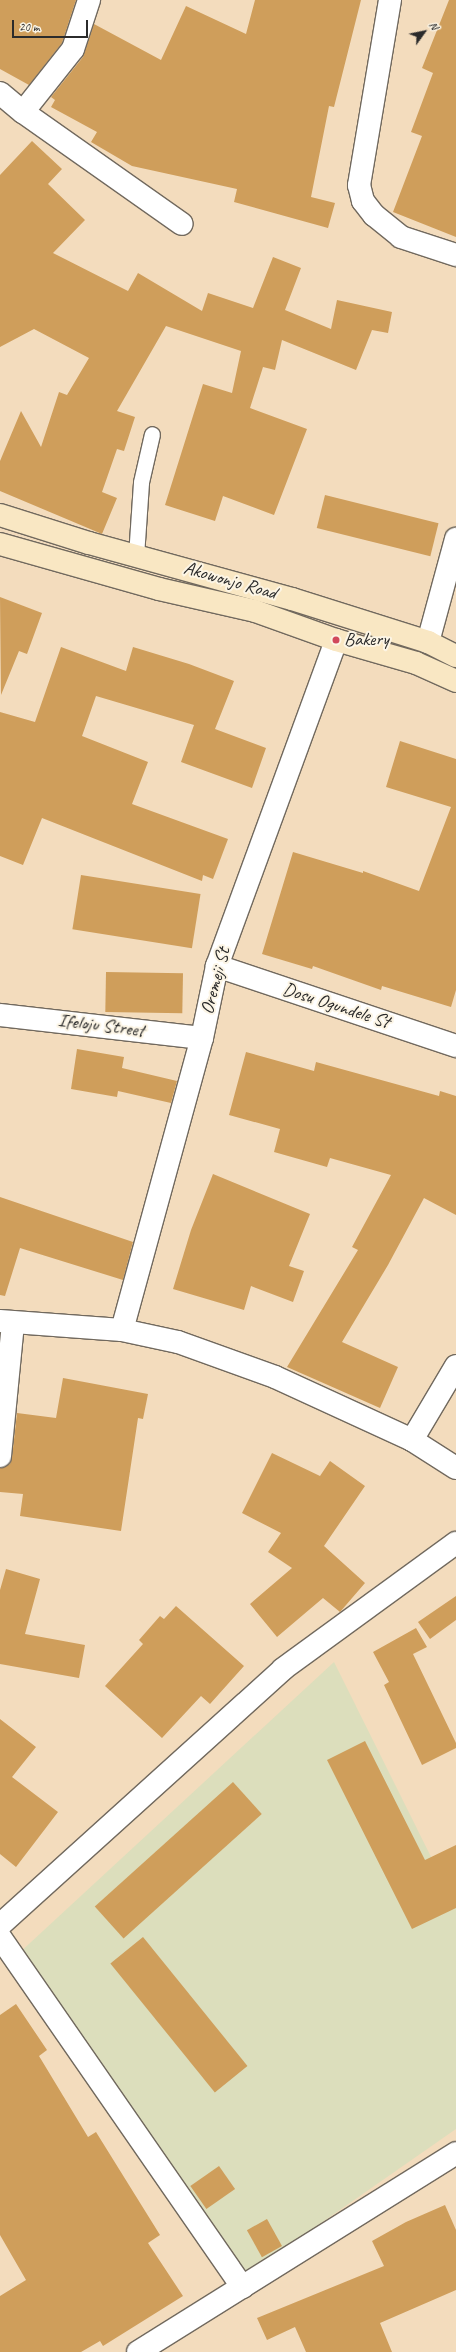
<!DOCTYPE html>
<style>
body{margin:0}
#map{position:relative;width:456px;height:2352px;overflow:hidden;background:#f3dcbd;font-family:Caveat,sans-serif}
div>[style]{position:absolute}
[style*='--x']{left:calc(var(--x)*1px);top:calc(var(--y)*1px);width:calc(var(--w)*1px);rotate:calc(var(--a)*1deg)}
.built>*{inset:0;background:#dcdebc}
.building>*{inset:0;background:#cf9e5b;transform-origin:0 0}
.roads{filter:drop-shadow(1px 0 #71695e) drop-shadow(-1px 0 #71695e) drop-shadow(0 1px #71695e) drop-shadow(0 -1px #71695e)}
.service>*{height:15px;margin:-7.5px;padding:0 7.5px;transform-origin:7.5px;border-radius:7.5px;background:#fff}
.minor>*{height:22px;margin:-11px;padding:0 11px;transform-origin:11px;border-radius:11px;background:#fff}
.secondary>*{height:22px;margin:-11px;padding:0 11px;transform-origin:11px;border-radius:11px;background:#f9e7c3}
.dots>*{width:11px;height:11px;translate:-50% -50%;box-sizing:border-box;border:2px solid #fcf5e5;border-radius:50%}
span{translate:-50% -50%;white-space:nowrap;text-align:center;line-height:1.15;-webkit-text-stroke:4px #fcf5e5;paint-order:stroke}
.street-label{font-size:19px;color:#2b2b2b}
.poi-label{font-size:19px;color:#2b2b2b}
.left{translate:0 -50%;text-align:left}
.north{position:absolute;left:404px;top:12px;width:40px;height:40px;-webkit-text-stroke:3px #fcf5e5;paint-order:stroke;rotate:57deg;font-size:11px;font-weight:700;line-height:16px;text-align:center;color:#2b2b2b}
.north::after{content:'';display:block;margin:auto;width:14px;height:18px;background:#2b2b2b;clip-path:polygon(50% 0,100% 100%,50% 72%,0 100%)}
.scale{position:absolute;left:12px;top:20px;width:76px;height:18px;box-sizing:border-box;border:2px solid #2b2b2b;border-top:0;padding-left:5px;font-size:12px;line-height:14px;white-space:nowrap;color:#2b2b2b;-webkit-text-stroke:3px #fcf5e5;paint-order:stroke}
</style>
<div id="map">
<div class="built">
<i style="clip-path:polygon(334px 1662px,456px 1907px,456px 2129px,242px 2278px,17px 1955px)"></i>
</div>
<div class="building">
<i style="clip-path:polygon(0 0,76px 0,62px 43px,29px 85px,0 69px)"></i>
<i style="clip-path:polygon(255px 0,361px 0,334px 107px,329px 106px,311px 197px,335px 203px,328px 228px,234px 202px,237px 189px,132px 166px,91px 142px,97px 132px,51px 107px,55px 100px,51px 97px,83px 57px,94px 24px,161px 60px,186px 6px,246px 34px)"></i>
<i style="clip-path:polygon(449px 0,456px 0,456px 237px,393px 212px,422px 136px,411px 132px,433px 73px,422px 68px)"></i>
<i style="clip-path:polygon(32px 141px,62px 169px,48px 184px,85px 220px,53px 253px,128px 291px,138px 273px,202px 311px,208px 293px,253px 308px,273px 257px,301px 268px,285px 310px,331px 329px,337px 300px,392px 312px,388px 333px,372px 330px,356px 370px,282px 340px,275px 370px,263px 367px,250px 408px,307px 429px,274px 515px,223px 496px,215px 521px,165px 505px,203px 384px,232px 393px,241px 351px,166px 326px,117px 411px,135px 417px,124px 451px,117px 449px,102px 492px,117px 498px,102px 534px,0 491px,0 461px,21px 411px,41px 447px,59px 392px,67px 395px,89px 358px,34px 329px,0 347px,0 175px)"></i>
<i style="left:325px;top:495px;width:117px;height:34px;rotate:14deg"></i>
<i style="clip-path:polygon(0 597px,42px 613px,27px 654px,19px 651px,1px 695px)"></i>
<i style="clip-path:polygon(61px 647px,126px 671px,133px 647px,189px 664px,234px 681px,215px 729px,266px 748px,252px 788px,181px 762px,194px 725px,96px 696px,82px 736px,148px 762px,132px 804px,228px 839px,213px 879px,203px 875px,202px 881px,42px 818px,23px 865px,0 856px,0 712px,35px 722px)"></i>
<i style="clip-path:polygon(400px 741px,456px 759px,456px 990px,451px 1007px,382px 986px,381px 990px,313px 966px,312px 969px,262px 954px,293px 852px,363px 873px,363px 871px,419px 891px,451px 807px,386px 787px)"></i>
<i style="left:81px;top:875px;width:121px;height:55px;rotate:9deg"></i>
<i style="left:106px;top:972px;width:77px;height:40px;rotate:1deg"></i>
<i style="clip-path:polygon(77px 1049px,124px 1057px,122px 1068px,177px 1081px,171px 1103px,118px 1091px,117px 1097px,71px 1089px)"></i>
<i style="clip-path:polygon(246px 1052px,314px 1071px,316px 1062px,439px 1096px,440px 1091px,456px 1096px,456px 1215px,424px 1198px,388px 1265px,342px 1342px,398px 1367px,380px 1408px,287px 1367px,358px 1250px,352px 1247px,391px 1175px,330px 1158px,327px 1167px,274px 1152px,280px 1129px,229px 1115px)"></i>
<i style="clip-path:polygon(213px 1174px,310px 1214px,289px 1266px,304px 1271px,293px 1302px,251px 1286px,244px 1310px,173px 1289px,191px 1230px)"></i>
<i style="clip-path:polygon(0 1197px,133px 1242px,123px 1280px,20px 1248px,5px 1296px,0 1295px)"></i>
<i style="clip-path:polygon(63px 1378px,148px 1394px,143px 1419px,138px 1418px,121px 1531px,20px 1516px,23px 1494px,0 1492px,0 1468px,10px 1464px,12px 1457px,17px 1413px,56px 1418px)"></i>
<i style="clip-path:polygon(272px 1453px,320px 1476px,330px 1461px,365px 1486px,324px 1546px,365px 1583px,340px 1612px,323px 1598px,277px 1637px,250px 1604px,292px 1568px,268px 1552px,281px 1533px,242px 1513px)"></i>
<i style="clip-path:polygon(6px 1569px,40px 1579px,25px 1634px,85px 1645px,79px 1678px,0 1664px,0 1590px)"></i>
<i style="clip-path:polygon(456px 1596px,456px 1620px,430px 1639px,418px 1622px)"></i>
<i style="clip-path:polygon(176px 1606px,244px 1666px,210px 1704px,201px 1696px,162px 1738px,105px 1686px,143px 1644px,139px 1640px,160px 1616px,164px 1619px)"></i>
<i style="clip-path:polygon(416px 1628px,427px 1647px,413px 1654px,456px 1743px,456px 1748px,422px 1765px,384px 1685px,389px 1682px,373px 1652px)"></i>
<i style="clip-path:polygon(0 1719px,36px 1747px,12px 1777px,58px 1812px,16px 1867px,0 1854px)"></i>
<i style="clip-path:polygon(365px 1741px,425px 1860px,456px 1845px,456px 1908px,412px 1929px,327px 1760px)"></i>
<i style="left:233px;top:1782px;width:43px;height:186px;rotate:48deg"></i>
<i style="left:143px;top:1937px;width:166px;height:42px;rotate:51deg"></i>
<i style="clip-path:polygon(16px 2004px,47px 2050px,39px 2056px,88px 2137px,96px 2132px,160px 2235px,148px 2243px,183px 2296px,103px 2346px,100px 2341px,81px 2352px,0 2352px,0 2296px,26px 2280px,0 2235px,0 2015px)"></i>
<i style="left:219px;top:2166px;width:28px;height:35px;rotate:55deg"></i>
<i style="clip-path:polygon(445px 2205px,456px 2230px,456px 2290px,380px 2323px,392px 2352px,306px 2352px,295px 2327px,267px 2340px,257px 2318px,384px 2266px,372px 2241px,406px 2222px)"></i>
<i style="left:267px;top:2219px;width:31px;height:23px;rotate:61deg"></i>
</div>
<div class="roads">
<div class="service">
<i style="--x:136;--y:556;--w:74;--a:-86.1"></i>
<i style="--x:141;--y:482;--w:49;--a:-77.1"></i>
</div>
<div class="minor">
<i style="--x:390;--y:0;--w:188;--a:99.5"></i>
<i style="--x:359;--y:185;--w:16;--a:76"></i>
<i style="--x:363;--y:201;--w:18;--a:52"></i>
<i style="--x:374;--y:215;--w:35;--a:39"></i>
<i style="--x:401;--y:237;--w:58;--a:18.1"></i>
<i style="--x:0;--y:93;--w:30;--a:40"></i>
<i style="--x:23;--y:112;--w:194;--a:35.2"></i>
<i style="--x:23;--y:112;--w:80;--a:-51.6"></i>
<i style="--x:73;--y:49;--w:52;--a:-71.9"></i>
<i style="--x:428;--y:642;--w:107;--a:-74.8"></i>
<i style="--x:217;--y:966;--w:252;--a:18.5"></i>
<i style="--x:0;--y:1015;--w:203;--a:6.5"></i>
<i style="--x:0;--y:1321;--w:122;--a:4.2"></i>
<i style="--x:122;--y:1330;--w:57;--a:12.1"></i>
<i style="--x:178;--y:1342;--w:103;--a:19.8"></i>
<i style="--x:275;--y:1377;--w:151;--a:24.7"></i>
<i style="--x:412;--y:1440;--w:52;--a:32.5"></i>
<i style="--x:122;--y:1330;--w:303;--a:-74.7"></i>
<i style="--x:202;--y:1038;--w:74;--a:-78.2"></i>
<i style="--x:217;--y:966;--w:347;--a:-69.9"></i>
<i style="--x:412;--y:1440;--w:86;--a:-59.3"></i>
<i style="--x:0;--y:1456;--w:134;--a:-84.4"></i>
<i style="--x:0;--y:1925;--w:382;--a:-42.1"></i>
<i style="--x:283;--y:1669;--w:214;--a:-36.1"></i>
<i style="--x:0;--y:1937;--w:426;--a:55.3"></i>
<i style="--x:138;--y:2352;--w:375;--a:-32"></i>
</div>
<div class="secondary">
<i style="--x:0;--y:515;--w:93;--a:17.5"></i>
<i style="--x:89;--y:543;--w:211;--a:15.4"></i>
<i style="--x:292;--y:599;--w:143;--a:17.5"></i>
<i style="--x:428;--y:642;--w:31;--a:27"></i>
<i style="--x:0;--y:544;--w:165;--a:15.8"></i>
<i style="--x:159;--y:589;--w:98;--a:12.9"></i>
<i style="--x:255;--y:611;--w:86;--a:19.7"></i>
<i style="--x:336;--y:640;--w:83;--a:16"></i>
<i style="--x:416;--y:663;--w:44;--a:24.2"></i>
</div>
</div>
<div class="dots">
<i style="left:336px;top:640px;background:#d1495b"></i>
</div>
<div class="street-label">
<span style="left:230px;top:581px;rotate:16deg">Akowonjo Road</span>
<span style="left:216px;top:981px;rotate:-75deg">Oremeji St</span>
<span style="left:336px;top:1006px;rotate:18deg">Dosu Ogundele St</span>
<span style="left:101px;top:1026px;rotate:7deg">Ifeloju Street</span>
</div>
<div class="poi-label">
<span class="left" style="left:344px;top:640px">Bakery</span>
</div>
<div class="north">N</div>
<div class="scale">20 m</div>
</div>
